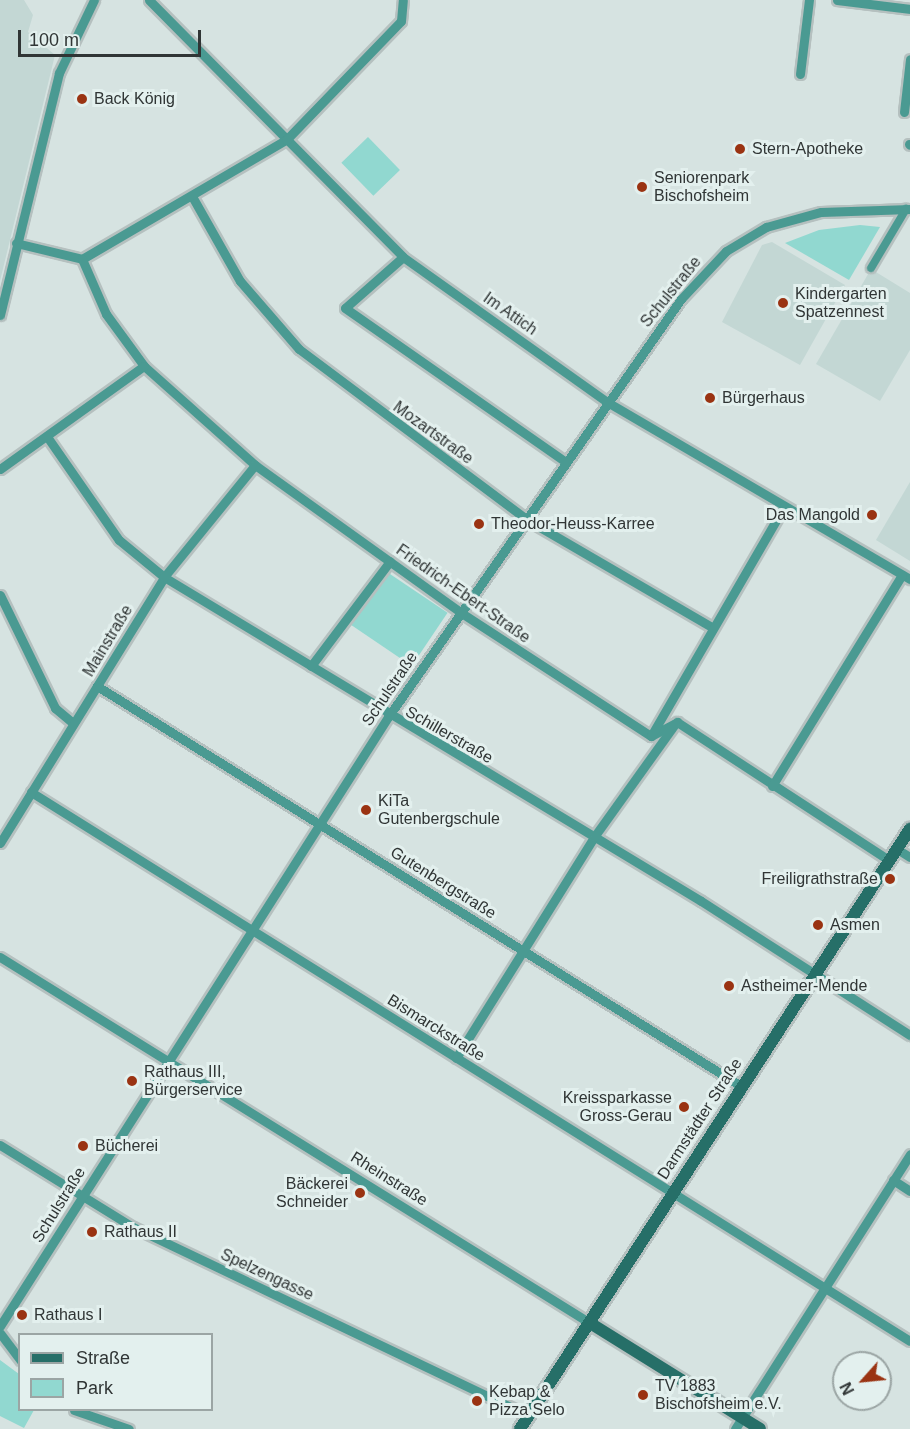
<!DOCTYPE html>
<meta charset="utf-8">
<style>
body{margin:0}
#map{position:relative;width:910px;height:1429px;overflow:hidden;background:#d6e3e1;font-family:Helvetica,sans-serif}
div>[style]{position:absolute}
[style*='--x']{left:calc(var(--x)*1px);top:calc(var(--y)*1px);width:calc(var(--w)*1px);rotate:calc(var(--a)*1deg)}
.built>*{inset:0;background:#c3d7d4}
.green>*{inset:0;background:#91d8d0;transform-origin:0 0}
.roads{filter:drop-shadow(2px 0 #b5c0bf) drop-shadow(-2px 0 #b5c0bf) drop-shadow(0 2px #b5c0bf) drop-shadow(0 -2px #b5c0bf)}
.pedestrian>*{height:8px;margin:-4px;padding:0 4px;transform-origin:4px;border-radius:4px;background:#4a9a92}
.minor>*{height:9px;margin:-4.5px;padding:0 4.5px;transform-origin:4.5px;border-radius:4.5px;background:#4a9a92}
.secondary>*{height:12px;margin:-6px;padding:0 6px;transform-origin:6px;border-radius:6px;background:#266f68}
.dots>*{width:16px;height:16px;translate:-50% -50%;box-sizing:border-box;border:3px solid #e3f0ee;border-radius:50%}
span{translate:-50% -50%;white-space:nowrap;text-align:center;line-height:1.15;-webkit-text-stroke:6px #e3f0ee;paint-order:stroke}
.poi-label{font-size:16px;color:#303535}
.left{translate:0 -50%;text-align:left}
.right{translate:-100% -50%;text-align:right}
.street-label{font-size:16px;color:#303535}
.legend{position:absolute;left:18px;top:1333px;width:195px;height:78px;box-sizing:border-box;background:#e3f0ee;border:2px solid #9ba5a4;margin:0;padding:8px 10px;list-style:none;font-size:18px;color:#303535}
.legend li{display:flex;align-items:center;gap:12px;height:30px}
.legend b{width:30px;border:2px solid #9ba5a4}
.north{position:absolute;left:832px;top:1351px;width:60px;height:60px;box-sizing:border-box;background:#e3f0ee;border:2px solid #9ba5a4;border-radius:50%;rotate:243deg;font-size:16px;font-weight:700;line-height:24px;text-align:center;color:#303535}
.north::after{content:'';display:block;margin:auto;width:21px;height:27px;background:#9a3312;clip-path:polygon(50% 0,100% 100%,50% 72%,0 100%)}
.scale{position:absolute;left:18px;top:30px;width:183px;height:27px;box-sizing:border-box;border:3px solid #303535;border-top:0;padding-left:8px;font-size:18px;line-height:21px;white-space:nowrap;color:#303535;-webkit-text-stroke:4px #e3f0ee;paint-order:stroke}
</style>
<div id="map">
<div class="built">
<i style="clip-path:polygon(0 0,24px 0,33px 15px,28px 32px,55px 55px,0 281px)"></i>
<i style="clip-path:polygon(772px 242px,845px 285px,800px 365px,722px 322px,762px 245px)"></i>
<i style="clip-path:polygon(871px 269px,910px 293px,910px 350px,880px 401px,816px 364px)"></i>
<i style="clip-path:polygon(910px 482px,910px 561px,876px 540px)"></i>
</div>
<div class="green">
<i style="left:368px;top:137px;width:46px;height:37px;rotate:46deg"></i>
<i style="clip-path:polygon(860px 225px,880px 227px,849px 280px,785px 243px,819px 230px)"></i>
<i style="left:387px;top:572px;width:73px;height:64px;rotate:34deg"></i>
<i style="clip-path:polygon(0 1360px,19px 1374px,20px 1410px,34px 1410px,24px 1428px,0 1416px)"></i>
</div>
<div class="roads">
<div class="pedestrian">
<i style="--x:871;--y:268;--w:69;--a:-59.3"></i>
</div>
<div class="minor">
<i style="--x:149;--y:0;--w:361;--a:45.3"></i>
<i style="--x:403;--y:257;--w:250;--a:35.4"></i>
<i style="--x:607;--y:402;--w:351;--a:30.3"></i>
<i style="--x:837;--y:0;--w:74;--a:7"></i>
<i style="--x:800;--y:74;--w:75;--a:-83.1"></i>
<i style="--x:904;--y:112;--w:53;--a:-83.5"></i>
<i style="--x:909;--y:144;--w:1;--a:45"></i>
<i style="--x:193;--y:198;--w:95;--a:60.5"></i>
<i style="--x:240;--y:281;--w:90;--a:49.1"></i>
<i style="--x:299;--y:349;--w:284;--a:36.8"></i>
<i style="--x:526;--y:519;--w:216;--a:30.2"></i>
<i style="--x:16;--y:243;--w:68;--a:13.6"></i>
<i style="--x:82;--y:259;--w:236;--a:-30.3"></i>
<i style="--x:286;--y:140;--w:165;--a:-46"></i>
<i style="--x:401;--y:21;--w:21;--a:-85"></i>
<i style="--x:403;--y:257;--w:77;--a:138.7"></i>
<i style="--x:345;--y:308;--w:269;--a:34.9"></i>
<i style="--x:82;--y:259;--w:60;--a:66.4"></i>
<i style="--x:106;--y:314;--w:64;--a:53.8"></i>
<i style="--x:144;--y:366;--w:149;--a:41.7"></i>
<i style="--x:255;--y:465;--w:252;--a:35.6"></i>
<i style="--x:460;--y:612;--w:228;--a:33"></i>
<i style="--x:651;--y:736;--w:30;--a:-28"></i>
<i style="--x:677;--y:722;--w:253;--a:33.1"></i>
<i style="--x:0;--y:315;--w:249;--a:-76.3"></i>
<i style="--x:59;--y:73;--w:81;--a:-64.4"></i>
<i style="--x:48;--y:438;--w:124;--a:55.2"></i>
<i style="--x:119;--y:540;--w:58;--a:39.4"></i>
<i style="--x:164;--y:577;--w:627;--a:31.1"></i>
<i style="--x:701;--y:901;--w:248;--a:32.7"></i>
<i style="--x:0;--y:469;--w:177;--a:-35.6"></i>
<i style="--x:0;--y:595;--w:126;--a:64"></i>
<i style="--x:55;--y:708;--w:23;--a:40"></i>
<i style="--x:311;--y:666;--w:131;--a:-53"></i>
<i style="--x:97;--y:686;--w:758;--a:31.85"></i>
<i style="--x:651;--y:736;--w:265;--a:-59.9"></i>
<i style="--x:772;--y:786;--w:248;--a:-58.4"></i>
<i style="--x:31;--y:792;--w:1036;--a:31.99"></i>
<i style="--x:0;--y:843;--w:312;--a:-58.3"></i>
<i style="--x:164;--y:577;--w:144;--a:-50.9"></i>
<i style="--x:897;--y:849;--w:15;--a:32"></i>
<i style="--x:0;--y:957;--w:694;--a:31.81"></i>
<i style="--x:456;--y:1058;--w:261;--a:-58"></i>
<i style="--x:594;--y:837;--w:139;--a:-54.4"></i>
<i style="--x:0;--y:1145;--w:156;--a:31.7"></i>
<i style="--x:133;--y:1227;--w:439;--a:25.5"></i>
<i style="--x:893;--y:1180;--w:20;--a:33"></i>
<i style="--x:0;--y:1326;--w:722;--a:-57.5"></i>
<i style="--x:388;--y:717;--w:510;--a:-54.97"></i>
<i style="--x:681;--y:299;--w:66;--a:-46.8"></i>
<i style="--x:726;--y:251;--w:47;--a:-31"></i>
<i style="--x:766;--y:227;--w:57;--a:-15.3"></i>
<i style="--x:821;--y:212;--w:89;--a:-1.9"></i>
<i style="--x:0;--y:1333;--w:34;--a:53"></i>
<i style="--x:74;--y:1410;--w:58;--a:19.1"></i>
<i style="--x:735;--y:1429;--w:326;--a:-57.5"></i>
</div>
<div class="secondary">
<i style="--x:590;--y:1323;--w:200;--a:31.9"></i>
<i style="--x:520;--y:1429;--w:716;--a:-56.98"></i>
</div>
</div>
<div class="dots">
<i style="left:82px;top:99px;background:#9a3312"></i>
<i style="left:740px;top:149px;background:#9a3312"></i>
<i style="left:642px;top:187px;background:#9a3312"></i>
<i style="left:783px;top:303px;background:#9a3312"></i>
<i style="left:710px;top:398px;background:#9a3312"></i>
<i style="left:872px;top:515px;background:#9a3312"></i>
<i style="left:479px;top:524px;background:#9a3312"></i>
<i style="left:366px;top:810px;background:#9a3312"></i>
<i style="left:890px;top:879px;background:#9a3312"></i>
<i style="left:818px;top:925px;background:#9a3312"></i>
<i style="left:729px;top:986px;background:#9a3312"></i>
<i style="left:132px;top:1081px;background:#9a3312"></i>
<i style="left:684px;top:1107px;background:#9a3312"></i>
<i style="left:83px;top:1146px;background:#9a3312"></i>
<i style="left:360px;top:1193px;background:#9a3312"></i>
<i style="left:92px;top:1232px;background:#9a3312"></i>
<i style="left:22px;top:1315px;background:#9a3312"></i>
<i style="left:643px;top:1395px;background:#9a3312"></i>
<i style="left:477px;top:1401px;background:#9a3312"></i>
</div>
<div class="poi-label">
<span class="left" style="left:94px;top:99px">Back König</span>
<span class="left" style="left:752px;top:149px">Stern-Apotheke</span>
<span class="left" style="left:654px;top:187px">Seniorenpark<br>Bischofsheim</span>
<span class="left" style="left:795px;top:303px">Kindergarten<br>Spatzennest</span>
<span class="left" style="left:722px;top:398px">Bürgerhaus</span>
<span class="right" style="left:860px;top:515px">Das Mangold</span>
<span class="left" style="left:491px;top:524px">Theodor-Heuss-Karree</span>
<span class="left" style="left:378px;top:810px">KiTa<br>Gutenbergschule</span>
<span class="right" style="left:878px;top:879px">Freiligrathstraße</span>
<span class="left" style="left:830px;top:925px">Asmen</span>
<span class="left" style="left:741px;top:986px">Astheimer-Mende</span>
<span class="left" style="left:144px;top:1081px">Rathaus III,<br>Bürgerservice</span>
<span class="right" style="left:672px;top:1107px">Kreissparkasse<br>Gross-Gerau</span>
<span class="left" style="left:95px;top:1146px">Bücherei</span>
<span class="right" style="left:348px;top:1193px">Bäckerei<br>Schneider</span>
<span class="left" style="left:104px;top:1232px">Rathaus II</span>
<span class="left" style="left:34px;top:1315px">Rathaus I</span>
<span class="left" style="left:655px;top:1395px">TV 1883<br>Bischofsheim e.V.</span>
<span class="left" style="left:489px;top:1401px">Kebap &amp;<br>Pizza Selo</span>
</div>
<div class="street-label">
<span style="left:671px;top:292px;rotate:-51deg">Schulstraße</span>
<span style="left:510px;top:314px;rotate:35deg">Im Attich</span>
<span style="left:433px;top:433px;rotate:36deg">Mozartstraße</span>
<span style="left:463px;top:594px;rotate:35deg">Friedrich-Ebert-Straße</span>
<span style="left:108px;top:641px;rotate:-59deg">Mainstraße</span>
<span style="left:390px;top:689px;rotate:-56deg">Schulstraße</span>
<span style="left:449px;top:735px;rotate:30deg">Schillerstraße</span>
<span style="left:443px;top:883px;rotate:32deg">Gutenbergstraße</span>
<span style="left:436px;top:1028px;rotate:32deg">Bismarckstraße</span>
<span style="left:700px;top:1119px;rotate:-57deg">Darmstädter Straße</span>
<span style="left:389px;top:1179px;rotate:32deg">Rheinstraße</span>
<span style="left:59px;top:1205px;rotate:-58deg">Schulstraße</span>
<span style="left:267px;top:1275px;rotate:25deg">Spelzengasse</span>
</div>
<ul class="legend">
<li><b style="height:8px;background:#266f68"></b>Straße</li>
<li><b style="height:16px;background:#91d8d0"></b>Park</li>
</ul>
<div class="north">N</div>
<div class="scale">100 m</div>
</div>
